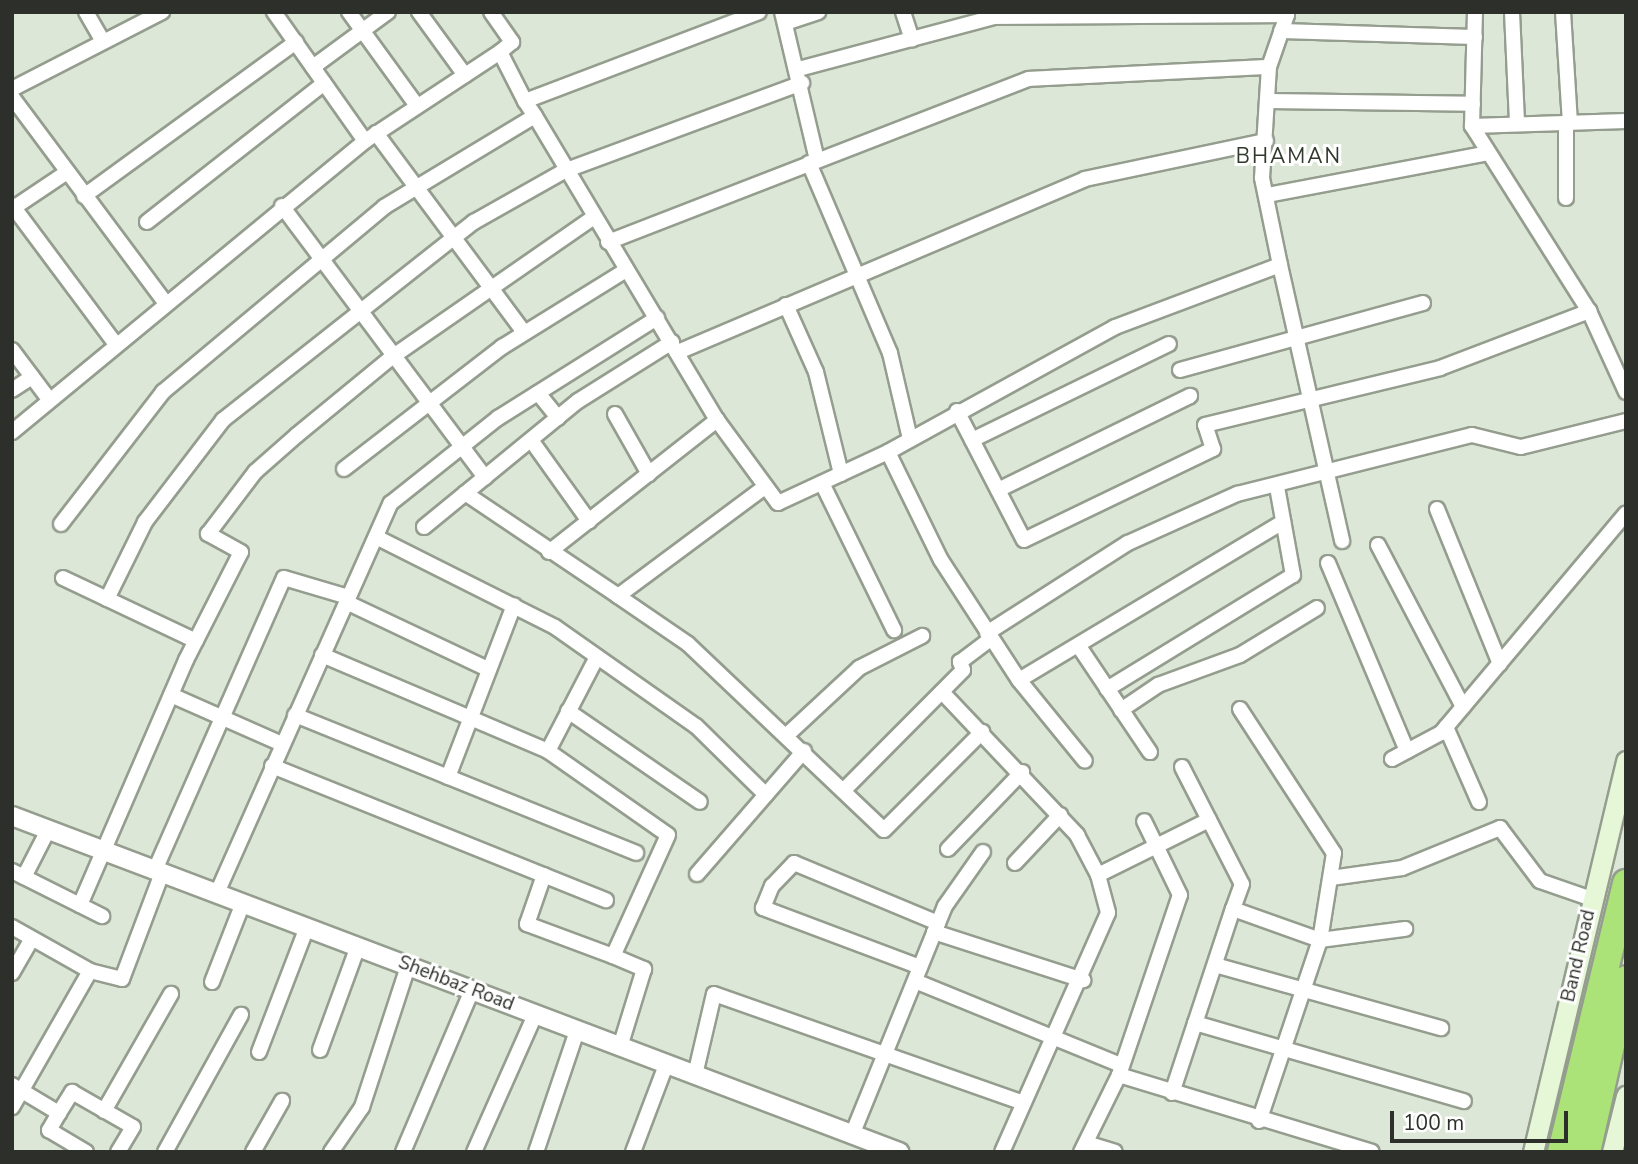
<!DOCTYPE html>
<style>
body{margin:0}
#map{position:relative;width:1638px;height:1164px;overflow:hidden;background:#dde7d7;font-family:"Nunito Sans",sans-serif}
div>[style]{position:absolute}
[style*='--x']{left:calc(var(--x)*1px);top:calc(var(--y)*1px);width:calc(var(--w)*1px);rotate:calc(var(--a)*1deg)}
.roads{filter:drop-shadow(2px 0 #949d8e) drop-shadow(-2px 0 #949d8e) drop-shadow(0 2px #949d8e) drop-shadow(0 -2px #949d8e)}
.minor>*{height:14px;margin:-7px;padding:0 7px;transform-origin:7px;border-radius:7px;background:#fff}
.tertiary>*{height:18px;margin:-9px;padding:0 9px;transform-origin:9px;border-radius:9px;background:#fff}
.secondary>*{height:19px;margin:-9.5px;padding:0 9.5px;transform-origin:9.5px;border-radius:9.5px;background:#e6f7d7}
.motorway>*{height:26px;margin:-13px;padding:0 13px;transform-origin:13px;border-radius:13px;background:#abe379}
span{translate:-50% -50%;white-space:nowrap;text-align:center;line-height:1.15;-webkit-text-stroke:6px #fff;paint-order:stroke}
.street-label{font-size:19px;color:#2d302a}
.neighbourhood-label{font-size:21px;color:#31392c;letter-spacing:2px}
.frame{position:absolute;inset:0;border:14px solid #2d302a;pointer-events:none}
.scale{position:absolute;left:1390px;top:1111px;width:178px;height:32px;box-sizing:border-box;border:4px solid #2d302a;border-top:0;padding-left:9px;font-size:21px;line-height:24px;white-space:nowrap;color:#2d302a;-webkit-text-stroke:5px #fff;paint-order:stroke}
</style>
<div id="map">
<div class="roads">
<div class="minor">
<i style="--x:86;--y:12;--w:34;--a:60"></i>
<i style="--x:349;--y:12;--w:116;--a:54.1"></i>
<i style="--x:419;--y:12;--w:78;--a:53.9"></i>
<i style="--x:491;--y:12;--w:37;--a:55"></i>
<i style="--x:512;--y:42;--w:16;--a:140"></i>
<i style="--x:782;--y:12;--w:152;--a:76.7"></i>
<i style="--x:903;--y:12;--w:29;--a:72"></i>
<i style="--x:1475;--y:12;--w:114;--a:91.5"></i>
<i style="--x:1472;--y:126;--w:219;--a:57.7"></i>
<i style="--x:1589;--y:311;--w:89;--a:65.4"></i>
<i style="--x:1512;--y:12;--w:112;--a:87.4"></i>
<i style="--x:1563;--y:12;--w:111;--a:86.4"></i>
<i style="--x:785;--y:23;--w:35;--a:-18"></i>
<i style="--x:1281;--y:31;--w:194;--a:1.8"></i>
<i style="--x:313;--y:67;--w:93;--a:-36.3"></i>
<i style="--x:12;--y:89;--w:169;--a:-27.2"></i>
<i style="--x:12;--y:97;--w:256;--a:53.3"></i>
<i style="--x:1268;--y:101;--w:205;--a:0.8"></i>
<i style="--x:535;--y:116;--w:354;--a:59.1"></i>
<i style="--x:717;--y:420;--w:103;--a:53.7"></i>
<i style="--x:778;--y:503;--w:121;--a:-24.9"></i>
<i style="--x:888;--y:452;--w:259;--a:-28.8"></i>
<i style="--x:1115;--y:327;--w:176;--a:-20.6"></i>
<i style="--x:1280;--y:265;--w:89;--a:-101.7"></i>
<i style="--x:1262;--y:178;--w:111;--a:-86.4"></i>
<i style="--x:1269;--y:67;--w:55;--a:-70.9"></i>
<i style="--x:1287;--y:15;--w:293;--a:179.6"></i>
<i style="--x:994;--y:17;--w:203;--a:165.1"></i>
<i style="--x:1566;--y:123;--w:75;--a:90"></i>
<i style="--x:1472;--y:126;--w:154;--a:-1.9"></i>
<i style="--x:376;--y:133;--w:248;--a:53.4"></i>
<i style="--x:365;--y:141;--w:162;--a:-33.4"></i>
<i style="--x:500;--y:52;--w:55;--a:63"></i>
<i style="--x:525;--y:101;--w:250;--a:-20.8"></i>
<i style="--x:809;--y:163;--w:207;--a:66.9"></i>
<i style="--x:890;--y:353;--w:88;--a:76.9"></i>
<i style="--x:1267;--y:195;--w:222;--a:-10.7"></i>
<i style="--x:84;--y:196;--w:262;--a:-36"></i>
<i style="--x:12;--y:205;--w:172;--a:53.3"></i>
<i style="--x:282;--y:206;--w:339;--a:53.2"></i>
<i style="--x:12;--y:209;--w:66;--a:-33.9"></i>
<i style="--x:147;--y:222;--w:225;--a:-38.1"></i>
<i style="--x:608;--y:242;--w:451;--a:-21.2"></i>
<i style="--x:1029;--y:79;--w:240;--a:-2.9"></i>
<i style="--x:1280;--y:265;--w:283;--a:77.3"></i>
<i style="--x:786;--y:305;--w:73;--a:65.9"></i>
<i style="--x:816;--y:372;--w:105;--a:76.2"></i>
<i style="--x:12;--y:350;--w:60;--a:53.1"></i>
<i style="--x:678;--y:352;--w:442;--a:-23"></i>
<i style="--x:1085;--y:179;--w:185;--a:-11.9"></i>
<i style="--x:1180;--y:370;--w:252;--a:-15.4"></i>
<i style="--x:12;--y:390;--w:24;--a:-33"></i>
<i style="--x:538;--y:393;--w:32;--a:51"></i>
<i style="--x:957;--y:411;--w:145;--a:62.6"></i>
<i style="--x:1024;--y:540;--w:210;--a:-25.7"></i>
<i style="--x:1213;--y:449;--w:25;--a:-108"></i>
<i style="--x:1205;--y:425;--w:242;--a:-13.6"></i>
<i style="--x:1440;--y:368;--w:160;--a:-20.9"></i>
<i style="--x:615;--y:414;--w:69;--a:60.5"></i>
<i style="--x:12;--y:432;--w:457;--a:-39.5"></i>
<i style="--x:365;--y:141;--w:158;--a:-125.2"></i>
<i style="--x:531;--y:440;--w:100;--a:54.4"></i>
<i style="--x:972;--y:440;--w:219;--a:-26"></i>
<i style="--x:888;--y:452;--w:120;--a:63.9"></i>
<i style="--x:941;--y:560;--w:143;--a:57"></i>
<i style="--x:1019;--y:680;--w:308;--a:-30.9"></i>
<i style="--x:344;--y:469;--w:200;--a:-37.7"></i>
<i style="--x:502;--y:347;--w:146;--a:-31.8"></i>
<i style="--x:822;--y:483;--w:164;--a:63.9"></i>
<i style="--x:998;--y:490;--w:214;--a:-26.1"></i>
<i style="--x:465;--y:493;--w:184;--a:33.9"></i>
<i style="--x:618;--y:596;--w:183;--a:-36.6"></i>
<i style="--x:1437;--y:509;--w:167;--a:67.9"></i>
<i style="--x:61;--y:524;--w:167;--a:-52.3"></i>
<i style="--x:163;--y:392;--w:288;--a:-39.9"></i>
<i style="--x:384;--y:207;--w:176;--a:-31.1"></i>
<i style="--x:535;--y:116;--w:18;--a:-124"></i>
<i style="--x:424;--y:527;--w:199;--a:-39.3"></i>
<i style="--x:578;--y:401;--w:111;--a:-32.1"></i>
<i style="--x:376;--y:537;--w:200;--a:26.7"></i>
<i style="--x:555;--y:627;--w:172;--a:35.1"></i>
<i style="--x:696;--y:726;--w:98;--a:44.6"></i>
<i style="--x:1378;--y:545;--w:183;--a:62.3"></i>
<i style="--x:549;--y:552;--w:214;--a:-38.2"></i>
<i style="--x:1328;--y:563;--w:204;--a:67.2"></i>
<i style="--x:63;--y:578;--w:147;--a:25.3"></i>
<i style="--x:618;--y:596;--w:85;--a:34.4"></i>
<i style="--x:688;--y:644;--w:270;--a:43.5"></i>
<i style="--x:884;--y:830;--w:139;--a:-45"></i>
<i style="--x:107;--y:599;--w:86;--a:-63.7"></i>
<i style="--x:145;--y:522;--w:128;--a:-52.6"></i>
<i style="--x:223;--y:420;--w:320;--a:-38.3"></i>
<i style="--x:474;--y:222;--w:103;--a:-29.5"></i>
<i style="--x:564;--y:171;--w:254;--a:-20.3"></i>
<i style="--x:346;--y:602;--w:157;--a:25.3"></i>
<i style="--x:987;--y:633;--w:167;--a:-32.6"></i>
<i style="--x:1128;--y:543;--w:120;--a:-24.2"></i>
<i style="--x:1237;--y:494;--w:242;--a:-14.1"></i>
<i style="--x:1472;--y:435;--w:50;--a:13.8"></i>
<i style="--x:1521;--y:447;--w:108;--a:-13.9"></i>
<i style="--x:1078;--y:645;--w:129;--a:56.1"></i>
<i style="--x:322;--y:655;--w:246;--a:23"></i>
<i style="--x:548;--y:751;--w:146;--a:35"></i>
<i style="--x:668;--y:835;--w:133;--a:114.4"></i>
<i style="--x:613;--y:956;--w:34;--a:23"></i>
<i style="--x:644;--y:969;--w:82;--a:107.1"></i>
<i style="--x:1019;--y:680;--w:104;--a:50.8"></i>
<i style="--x:1107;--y:689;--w:218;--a:-31.5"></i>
<i style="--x:1293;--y:575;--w:89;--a:-100.3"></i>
<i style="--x:942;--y:692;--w:197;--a:46.6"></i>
<i style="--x:1077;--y:835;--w:45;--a:62.3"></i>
<i style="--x:1098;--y:875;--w:39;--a:75"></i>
<i style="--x:1108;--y:913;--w:261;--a:113.9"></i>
<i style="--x:171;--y:695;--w:121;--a:23.8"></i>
<i style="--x:1240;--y:709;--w:172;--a:56.9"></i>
<i style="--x:1334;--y:853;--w:88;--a:99.1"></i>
<i style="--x:1320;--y:940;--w:191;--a:108.6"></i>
<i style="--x:1121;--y:710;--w:45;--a:-34"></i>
<i style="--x:1158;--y:685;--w:87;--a:-20.1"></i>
<i style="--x:1240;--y:655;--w:90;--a:-31.4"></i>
<i style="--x:568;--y:711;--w:160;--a:34.6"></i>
<i style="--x:295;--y:715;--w:368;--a:22"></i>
<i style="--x:1446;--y:727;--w:82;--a:66.3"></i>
<i style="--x:787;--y:735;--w:98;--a:-42.9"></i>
<i style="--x:859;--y:668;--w:71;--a:-26.9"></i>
<i style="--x:548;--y:751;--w:106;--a:-62.5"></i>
<i style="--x:1392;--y:759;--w:55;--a:-28"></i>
<i style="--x:1441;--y:733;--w:287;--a:-49.9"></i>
<i style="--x:272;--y:766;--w:360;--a:21.9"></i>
<i style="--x:1182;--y:767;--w:131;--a:62.9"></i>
<i style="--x:1242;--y:884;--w:27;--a:110"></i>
<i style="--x:448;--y:777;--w:184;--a:-69"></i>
<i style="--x:844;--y:790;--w:169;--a:-45.2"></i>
<i style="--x:963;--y:670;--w:9;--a:-111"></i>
<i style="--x:960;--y:662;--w:39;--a:-37"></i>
<i style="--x:948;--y:849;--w:107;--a:-46.1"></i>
<i style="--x:1015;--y:863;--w:66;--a:-46.8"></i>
<i style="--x:155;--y:870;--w:319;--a:-66.2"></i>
<i style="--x:284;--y:578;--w:67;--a:16.5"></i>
<i style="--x:12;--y:871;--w:101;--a:26.6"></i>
<i style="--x:697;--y:874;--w:163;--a:-49"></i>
<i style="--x:544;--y:875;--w:52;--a:109.1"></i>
<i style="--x:527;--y:924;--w:92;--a:20.4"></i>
<i style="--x:1098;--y:875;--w:124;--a:-26.4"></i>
<i style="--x:24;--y:877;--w:53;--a:-62.9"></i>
<i style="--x:1331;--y:878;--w:72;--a:-8"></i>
<i style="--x:1402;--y:868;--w:106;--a:-22.2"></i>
<i style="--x:1500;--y:828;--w:66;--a:53"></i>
<i style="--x:1540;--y:881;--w:55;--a:19.1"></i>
<i style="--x:217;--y:893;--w:427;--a:-66"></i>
<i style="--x:391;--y:503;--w:137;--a:-38.5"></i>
<i style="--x:498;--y:418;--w:188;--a:-32.2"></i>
<i style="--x:80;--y:905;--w:267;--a:-66.6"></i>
<i style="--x:186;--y:660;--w:121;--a:-63"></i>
<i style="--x:241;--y:552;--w:38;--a:-151"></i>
<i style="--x:208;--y:534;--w:78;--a:-52.8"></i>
<i style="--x:255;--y:472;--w:56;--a:-41.4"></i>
<i style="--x:297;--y:435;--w:123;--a:-39.4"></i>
<i style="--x:392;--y:357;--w:244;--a:-34.7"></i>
<i style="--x:12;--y:927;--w:90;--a:29.4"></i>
<i style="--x:90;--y:971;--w:157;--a:119.8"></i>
<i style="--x:934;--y:932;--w:157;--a:17.9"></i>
<i style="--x:1215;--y:965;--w:235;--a:15.6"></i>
<i style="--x:920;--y:967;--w:168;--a:-159.4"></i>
<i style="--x:763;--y:908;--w:24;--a:-68"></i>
<i style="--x:772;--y:886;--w:32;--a:-46"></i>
<i style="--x:794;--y:863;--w:156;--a:22.6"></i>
<i style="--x:90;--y:971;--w:33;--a:14"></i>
<i style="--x:122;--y:979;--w:113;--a:-69.3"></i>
<i style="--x:12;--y:973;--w:39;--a:-60"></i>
<i style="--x:915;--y:981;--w:222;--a:22.2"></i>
<i style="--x:212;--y:982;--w:85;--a:-68.6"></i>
<i style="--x:1195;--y:1023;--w:280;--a:16.2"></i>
<i style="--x:320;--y:1050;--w:111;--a:-69.9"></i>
<i style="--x:259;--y:1052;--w:134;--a:-69"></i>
<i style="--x:695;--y:1075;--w:83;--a:-76.8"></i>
<i style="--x:714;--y:994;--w:328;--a:19.4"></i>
<i style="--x:1119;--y:1075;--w:264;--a:16.9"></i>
<i style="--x:12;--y:1085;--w:55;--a:30.8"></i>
<i style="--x:59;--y:1113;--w:20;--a:120"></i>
<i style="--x:49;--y:1130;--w:43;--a:30.7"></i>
<i style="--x:1172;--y:1093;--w:194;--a:-71.7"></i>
<i style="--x:1233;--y:909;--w:92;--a:19.6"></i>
<i style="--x:1320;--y:940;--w:86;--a:-7.4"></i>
<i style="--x:104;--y:1111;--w:135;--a:-60.2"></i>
<i style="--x:59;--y:1113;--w:25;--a:-58"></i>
<i style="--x:72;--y:1092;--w:70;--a:29.8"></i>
<i style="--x:133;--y:1127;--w:29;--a:121"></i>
<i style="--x:852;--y:1135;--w:247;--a:-67.9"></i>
<i style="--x:945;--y:906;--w:66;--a:-54.9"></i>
<i style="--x:1086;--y:1143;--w:30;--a:17"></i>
<i style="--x:165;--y:1152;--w:157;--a:-61"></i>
<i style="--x:253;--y:1152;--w:59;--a:-60.4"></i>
<i style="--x:331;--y:1152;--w:55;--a:-55.4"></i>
<i style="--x:362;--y:1107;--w:148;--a:-71.9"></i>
<i style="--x:403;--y:1152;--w:176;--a:-66.9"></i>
<i style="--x:474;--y:1152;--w:150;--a:-66"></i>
<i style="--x:536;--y:1152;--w:128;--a:-71.3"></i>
<i style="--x:633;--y:1152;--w:93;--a:-69.2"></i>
<i style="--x:1081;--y:1152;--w:86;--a:-63.7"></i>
<i style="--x:1119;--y:1075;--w:190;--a:-71.3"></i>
<i style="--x:1180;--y:895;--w:82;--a:-115.9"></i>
</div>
<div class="tertiary">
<i style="--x:12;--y:816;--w:949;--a:20.75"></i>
</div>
<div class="secondary">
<i style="--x:1533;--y:1152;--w:402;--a:-76.6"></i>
<i style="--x:1612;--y:1152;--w:58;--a:-76"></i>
</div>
<div class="motorway">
<i style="--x:1561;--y:1152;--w:277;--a:-76.4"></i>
<i style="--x:1587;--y:1152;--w:177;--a:-77.3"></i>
</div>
</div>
<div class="street-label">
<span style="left:1579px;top:956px;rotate:-77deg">Band Road</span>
<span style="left:456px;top:984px;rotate:21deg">Shehbaz Road</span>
</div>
<div class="neighbourhood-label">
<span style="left:1289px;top:156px">BHAMAN</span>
</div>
<div class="frame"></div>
<div class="scale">100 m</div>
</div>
